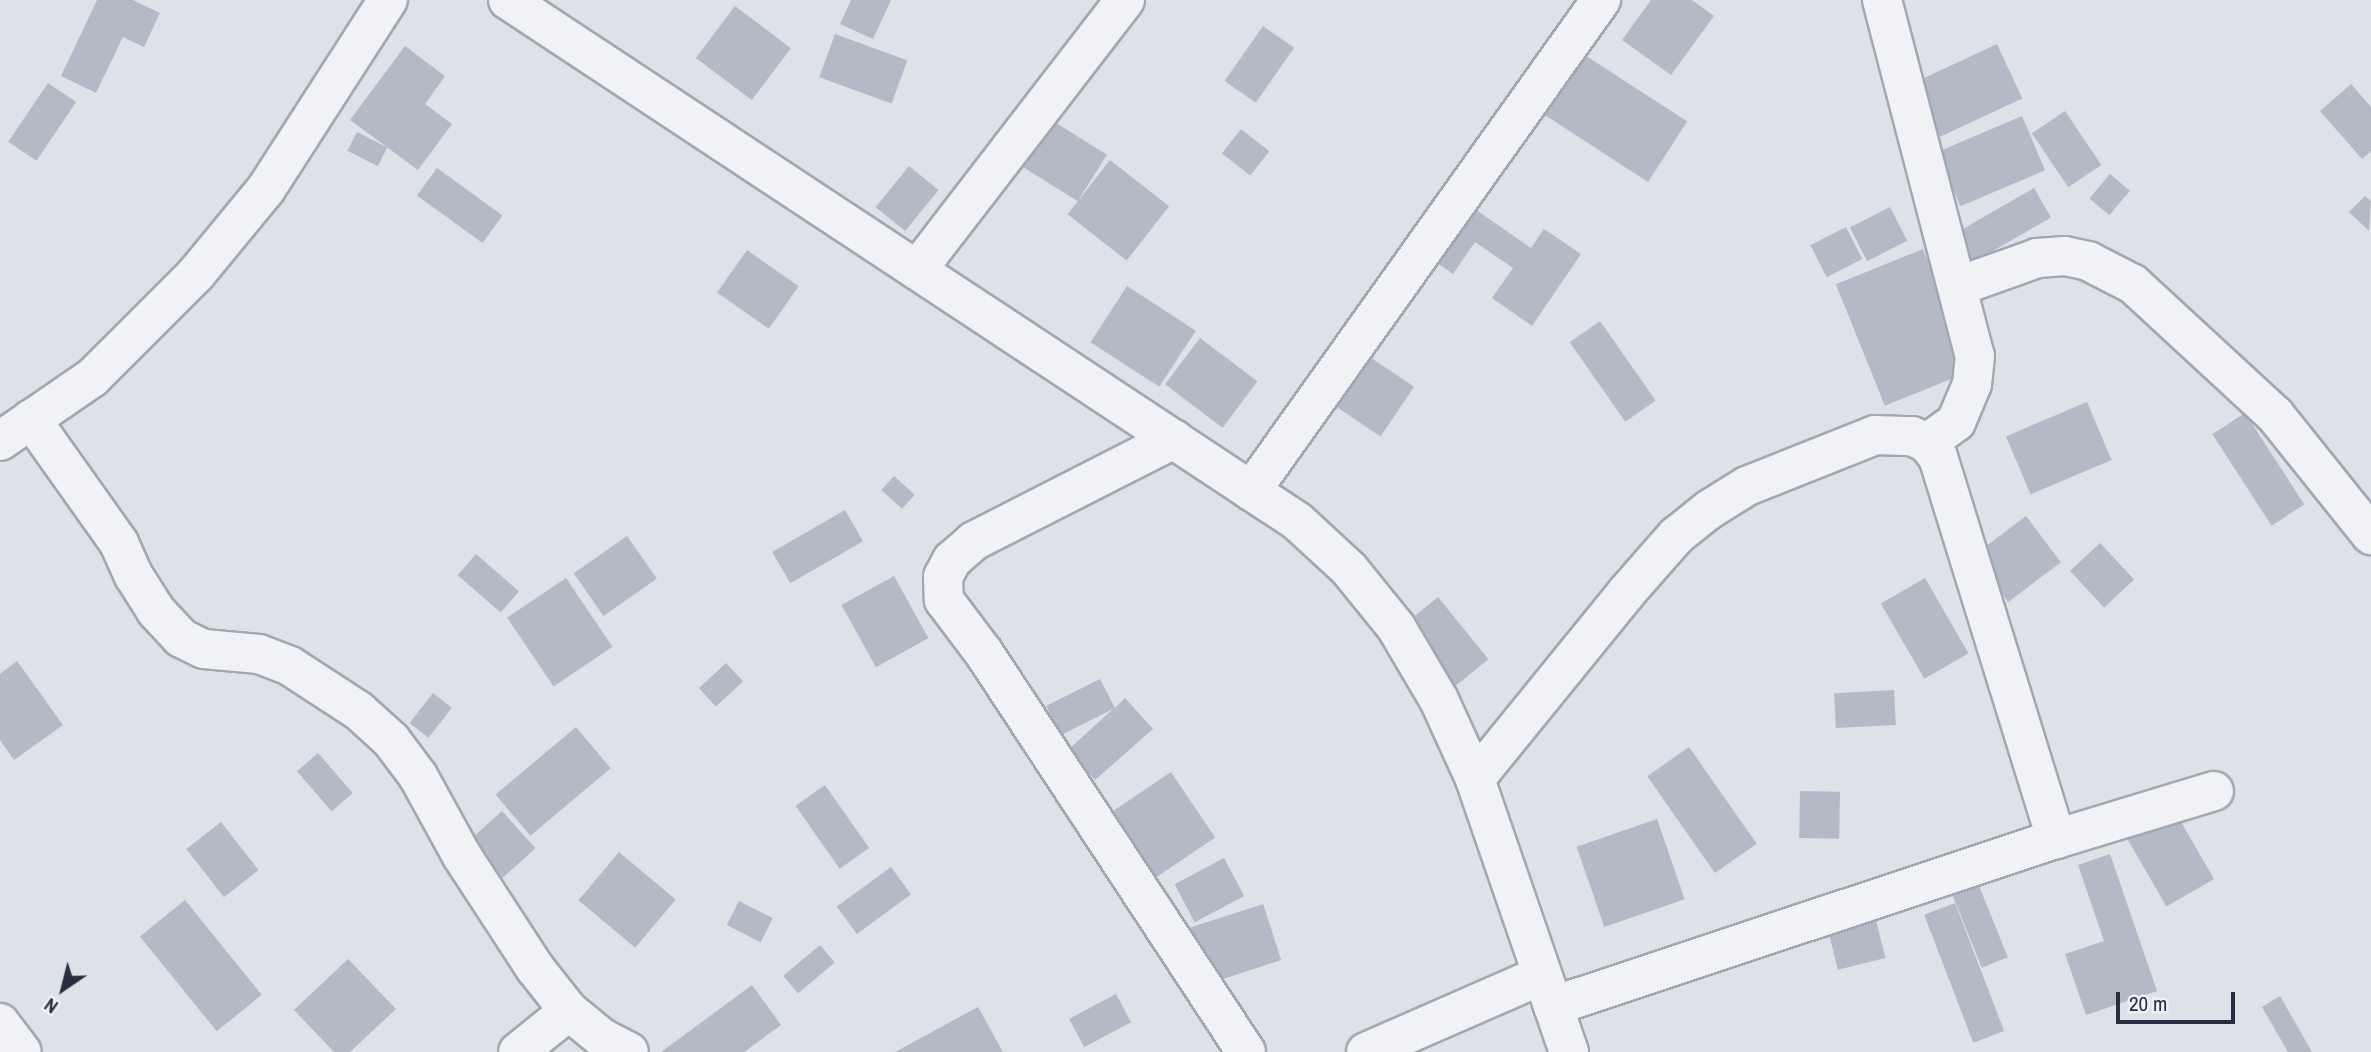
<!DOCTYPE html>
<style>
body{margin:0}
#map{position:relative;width:2371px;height:1052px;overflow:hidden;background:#dde1e8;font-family:"Archivo Narrow",sans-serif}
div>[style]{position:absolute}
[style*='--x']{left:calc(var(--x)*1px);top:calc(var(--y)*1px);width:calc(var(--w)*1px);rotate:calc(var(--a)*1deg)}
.building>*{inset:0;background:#b4bac5;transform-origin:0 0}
.roads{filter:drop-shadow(2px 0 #a2a8b2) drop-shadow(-2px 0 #a2a8b2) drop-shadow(0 2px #a2a8b2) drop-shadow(0 -2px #a2a8b2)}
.minor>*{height:38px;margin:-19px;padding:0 19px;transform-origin:19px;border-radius:19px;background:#f0f2f6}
span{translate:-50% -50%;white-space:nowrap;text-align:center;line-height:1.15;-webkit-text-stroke:5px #edf0f6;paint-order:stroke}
.north{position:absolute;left:28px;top:954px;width:70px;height:70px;-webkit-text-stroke:5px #edf0f6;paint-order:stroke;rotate:215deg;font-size:19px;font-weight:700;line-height:28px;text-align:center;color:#262f3f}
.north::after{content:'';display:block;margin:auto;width:24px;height:32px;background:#262f3f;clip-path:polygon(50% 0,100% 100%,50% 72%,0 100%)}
.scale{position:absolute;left:2116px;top:992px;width:119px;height:32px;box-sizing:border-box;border:4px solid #262f3f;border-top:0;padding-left:9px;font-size:21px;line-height:24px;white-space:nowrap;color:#262f3f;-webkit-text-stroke:5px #edf0f6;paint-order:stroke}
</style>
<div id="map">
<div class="building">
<i style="clip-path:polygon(97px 0,133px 0,160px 13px,144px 47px,123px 37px,96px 93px,61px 76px)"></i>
<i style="clip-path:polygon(851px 0,891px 0,873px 39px,840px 24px)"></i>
<i style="clip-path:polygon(1651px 0,1692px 0,1714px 16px,1671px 75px,1622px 40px)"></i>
<i style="left:735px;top:6px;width:70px;height:65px;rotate:37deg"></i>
<i style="left:1263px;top:26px;width:38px;height:67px;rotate:35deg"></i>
<i style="left:835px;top:34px;width:77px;height:46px;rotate:20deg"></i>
<i style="left:1997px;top:44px;width:60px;height:91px;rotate:65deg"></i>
<i style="clip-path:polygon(405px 46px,445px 76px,425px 104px,452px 124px,418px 170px,350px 120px)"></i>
<i style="left:1574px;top:48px;width:135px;height:72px;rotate:33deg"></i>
<i style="left:48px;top:83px;width:34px;height:71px;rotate:34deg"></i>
<i style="clip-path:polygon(2351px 84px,2371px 107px,2371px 151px,2362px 159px,2320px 111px)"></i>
<i style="left:2065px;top:111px;width:65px;height:40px;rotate:56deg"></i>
<i style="left:1045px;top:116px;width:73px;height:55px;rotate:32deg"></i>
<i style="left:2022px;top:116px;width:59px;height:92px;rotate:67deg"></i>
<i style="left:1241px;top:129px;width:36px;height:31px;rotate:38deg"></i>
<i style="left:357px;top:132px;width:34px;height:21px;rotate:27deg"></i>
<i style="left:1110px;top:160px;width:75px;height:69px;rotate:38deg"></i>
<i style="left:909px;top:166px;width:38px;height:53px;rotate:39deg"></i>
<i style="left:437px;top:168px;width:81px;height:34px;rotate:36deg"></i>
<i style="left:2110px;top:174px;width:26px;height:32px;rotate:40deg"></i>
<i style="left:2034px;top:188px;width:34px;height:116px;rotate:60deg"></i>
<i style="clip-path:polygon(1456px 196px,1531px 248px,1544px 229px,1581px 254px,1532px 326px,1492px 298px,1513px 268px,1475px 242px,1453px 274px,1419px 250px)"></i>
<i style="clip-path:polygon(2365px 196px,2371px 201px,2369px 231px,2349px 212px)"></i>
<i style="left:1890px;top:207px;width:38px;height:45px;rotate:63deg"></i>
<i style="left:1846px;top:227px;width:36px;height:40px;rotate:63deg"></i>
<i style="left:1923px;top:249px;width:131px;height:94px;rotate:68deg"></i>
<i style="left:747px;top:250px;width:63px;height:52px;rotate:35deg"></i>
<i style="left:1127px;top:286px;width:82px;height:67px;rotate:33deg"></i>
<i style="left:1600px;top:321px;width:97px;height:37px;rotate:55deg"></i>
<i style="left:1200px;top:338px;width:72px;height:58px;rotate:37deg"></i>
<i style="left:1361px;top:351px;width:64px;height:60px;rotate:34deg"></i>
<i style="left:2087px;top:402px;width:63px;height:88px;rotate:67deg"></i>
<i style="left:2245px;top:413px;width:109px;height:39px;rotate:57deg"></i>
<i style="left:894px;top:476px;width:28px;height:19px;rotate:42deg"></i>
<i style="left:845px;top:510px;width:36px;height:84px;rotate:60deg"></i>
<i style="left:2026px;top:516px;width:58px;height:66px;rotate:53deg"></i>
<i style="left:627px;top:536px;width:52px;height:65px;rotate:55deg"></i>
<i style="left:2100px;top:543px;width:50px;height:41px;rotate:47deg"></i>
<i style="left:476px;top:554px;width:57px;height:28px;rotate:41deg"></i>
<i style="left:894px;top:576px;width:71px;height:60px;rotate:61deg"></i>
<i style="left:566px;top:578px;width:83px;height:71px;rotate:56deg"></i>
<i style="left:1925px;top:578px;width:87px;height:51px;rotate:60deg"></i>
<i style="left:1438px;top:597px;width:80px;height:52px;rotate:51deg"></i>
<i style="clip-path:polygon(17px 661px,63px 725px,14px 760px,0 740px,0 674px)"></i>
<i style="left:726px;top:663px;width:25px;height:37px;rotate:47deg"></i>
<i style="clip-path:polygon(1100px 679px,1115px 708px,1125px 698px,1153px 729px,1095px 780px,1068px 750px,1113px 709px,1061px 735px,1046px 706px)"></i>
<i style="left:1894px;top:690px;width:35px;height:60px;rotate:87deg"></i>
<i style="left:433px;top:693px;width:24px;height:38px;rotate:38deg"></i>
<i style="left:576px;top:727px;width:54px;height:105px;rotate:50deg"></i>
<i style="left:1689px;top:747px;width:118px;height:51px;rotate:55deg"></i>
<i style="left:318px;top:753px;width:53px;height:28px;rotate:49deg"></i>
<i style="left:1171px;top:772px;width:79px;height:72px;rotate:56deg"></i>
<i style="left:825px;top:785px;width:77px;height:36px;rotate:55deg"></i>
<i style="left:1800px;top:791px;width:40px;height:47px;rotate:1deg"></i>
<i style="left:2173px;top:808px;width:82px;height:55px;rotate:60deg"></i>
<i style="left:502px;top:811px;width:50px;height:60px;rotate:48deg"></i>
<i style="left:1657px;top:819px;width:85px;height:85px;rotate:71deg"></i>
<i style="left:221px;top:822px;width:61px;height:44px;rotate:52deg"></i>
<i style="left:619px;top:852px;width:74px;height:63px;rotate:40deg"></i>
<i style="clip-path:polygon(2110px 854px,2157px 991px,2086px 1015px,2065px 954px,2104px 941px,2078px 865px)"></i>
<i style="left:1224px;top:858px;width:43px;height:56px;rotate:62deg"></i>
<i style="left:891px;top:867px;width:34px;height:67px;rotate:54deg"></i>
<i style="left:1973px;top:871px;width:93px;height:28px;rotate:68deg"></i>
<i style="left:1869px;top:892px;width:68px;height:49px;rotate:76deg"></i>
<i style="left:185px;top:900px;width:122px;height:58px;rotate:51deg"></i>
<i style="left:739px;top:901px;width:38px;height:27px;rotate:27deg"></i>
<i style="left:1955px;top:903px;width:137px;height:33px;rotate:69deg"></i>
<i style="left:1263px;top:904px;width:59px;height:78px;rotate:72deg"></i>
<i style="left:820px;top:945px;width:23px;height:48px;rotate:50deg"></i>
<i style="clip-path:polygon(348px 959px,396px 1009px,350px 1052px,334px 1052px,294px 1010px)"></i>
<i style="clip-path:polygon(752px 985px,781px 1025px,744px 1052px,661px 1052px)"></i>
<i style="left:1116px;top:994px;width:32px;height:53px;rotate:62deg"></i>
<i style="clip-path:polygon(2280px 996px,2312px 1052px,2288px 1052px,2262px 1007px)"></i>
<i style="clip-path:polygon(978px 1007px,1003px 1052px,895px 1052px)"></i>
</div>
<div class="roads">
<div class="minor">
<i style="--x:508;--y:0;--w:945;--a:33.44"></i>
<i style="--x:1297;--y:521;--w:71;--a:42.7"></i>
<i style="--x:1349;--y:569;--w:75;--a:51"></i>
<i style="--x:1396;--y:627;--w:85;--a:59.5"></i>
<i style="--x:1439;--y:700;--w:87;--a:65.5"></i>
<i style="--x:1475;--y:779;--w:289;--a:71"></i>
<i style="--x:1882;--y:0;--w:368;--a:75.4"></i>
<i style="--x:1975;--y:356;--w:28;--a:96"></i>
<i style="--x:1972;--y:384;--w:41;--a:112.8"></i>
<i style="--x:1956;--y:422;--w:36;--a:144"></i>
<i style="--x:917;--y:270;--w:341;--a:-52.4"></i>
<i style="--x:1959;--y:286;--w:83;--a:-19.7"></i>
<i style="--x:2037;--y:258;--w:28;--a:-4"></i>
<i style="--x:2065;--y:256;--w:24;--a:12"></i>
<i style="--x:2088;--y:261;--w:51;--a:27.1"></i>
<i style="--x:2133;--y:284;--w:193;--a:42.7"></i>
<i style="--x:2275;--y:415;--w:154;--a:51.3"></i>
<i style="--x:31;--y:419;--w:152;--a:54.6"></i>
<i style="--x:119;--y:543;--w:36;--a:66"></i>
<i style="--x:134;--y:576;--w:41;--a:57.8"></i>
<i style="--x:156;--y:611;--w:37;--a:47"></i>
<i style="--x:181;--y:638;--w:25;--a:26"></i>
<i style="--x:204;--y:649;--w:55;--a:5.2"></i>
<i style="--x:259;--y:654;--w:33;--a:21"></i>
<i style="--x:290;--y:666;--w:82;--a:33.1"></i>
<i style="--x:359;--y:711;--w:43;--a:42.2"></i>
<i style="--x:391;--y:740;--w:45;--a:53.1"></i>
<i style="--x:418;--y:776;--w:91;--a:61.2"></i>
<i style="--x:462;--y:856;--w:134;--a:56.9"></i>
<i style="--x:535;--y:968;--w:55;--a:51.7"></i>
<i style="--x:569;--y:1011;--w:43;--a:39.3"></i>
<i style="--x:602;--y:1038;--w:30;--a:27"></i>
<i style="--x:1174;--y:439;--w:225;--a:153"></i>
<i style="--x:974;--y:541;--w:29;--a:139"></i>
<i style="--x:952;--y:560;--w:19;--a:118"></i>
<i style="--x:943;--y:577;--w:23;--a:88"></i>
<i style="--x:944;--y:600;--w:66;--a:53"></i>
<i style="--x:984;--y:653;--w:477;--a:56.7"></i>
<i style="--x:0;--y:441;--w:113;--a:-34.5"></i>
<i style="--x:93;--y:377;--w:146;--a:-45"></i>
<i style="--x:196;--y:274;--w:110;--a:-50.5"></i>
<i style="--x:266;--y:189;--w:225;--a:-57.2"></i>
<i style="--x:1251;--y:491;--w:603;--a:-54.52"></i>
<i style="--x:1475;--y:779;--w:240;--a:-50.9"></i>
<i style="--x:1626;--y:593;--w:76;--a:-48.7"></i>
<i style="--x:1676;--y:536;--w:43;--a:-38.5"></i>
<i style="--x:1710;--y:509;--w:44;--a:-31.9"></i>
<i style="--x:1747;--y:486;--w:138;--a:-21.7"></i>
<i style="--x:1875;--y:435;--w:37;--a:2"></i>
<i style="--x:1912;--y:436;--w:17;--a:25"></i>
<i style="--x:1927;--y:443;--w:18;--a:52"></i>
<i style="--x:1938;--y:457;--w:400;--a:72.8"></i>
<i style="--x:1553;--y:1006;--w:530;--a:-18.37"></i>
<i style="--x:2056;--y:839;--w:165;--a:-16.9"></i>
<i style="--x:0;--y:1023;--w:36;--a:53"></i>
<i style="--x:518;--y:1052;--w:65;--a:-38.8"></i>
<i style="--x:1366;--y:1052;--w:192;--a:-23.6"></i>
</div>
</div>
<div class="north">N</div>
<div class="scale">20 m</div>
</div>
